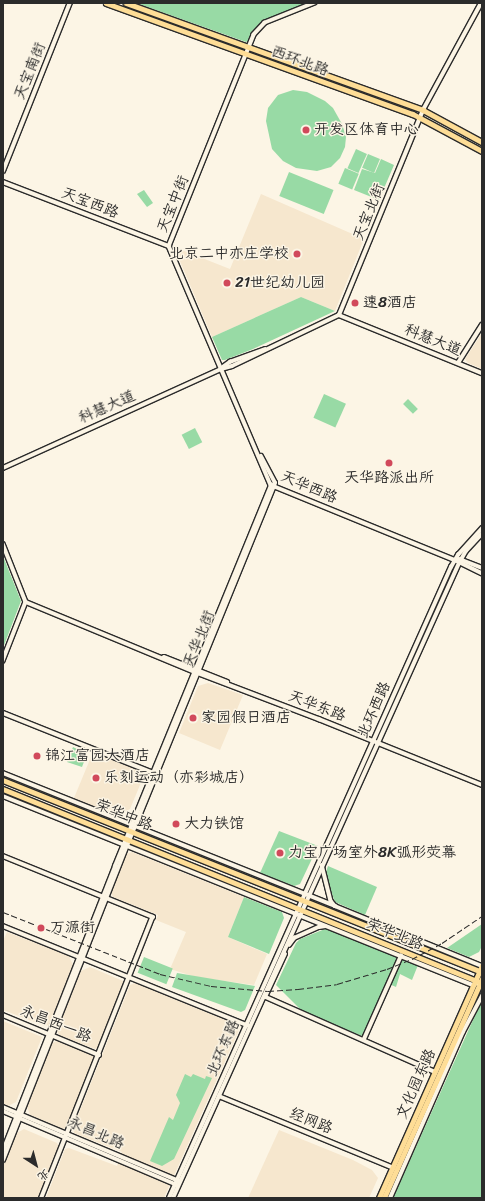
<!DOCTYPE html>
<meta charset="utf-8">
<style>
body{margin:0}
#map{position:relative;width:485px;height:1201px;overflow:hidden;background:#fcf5e5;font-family:Sriracha,"LXGW WenKai TC",sans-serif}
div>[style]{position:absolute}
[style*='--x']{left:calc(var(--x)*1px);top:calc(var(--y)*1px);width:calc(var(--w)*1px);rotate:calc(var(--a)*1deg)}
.built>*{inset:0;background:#f6e7ce}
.green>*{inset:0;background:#98daa5;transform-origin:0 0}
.roads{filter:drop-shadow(1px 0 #2b2b2b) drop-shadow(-1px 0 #2b2b2b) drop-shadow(0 1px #2b2b2b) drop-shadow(0 -1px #2b2b2b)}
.minor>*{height:3.5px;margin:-1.75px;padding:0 1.75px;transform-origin:1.75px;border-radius:1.75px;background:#fcf5e5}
.major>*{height:4.5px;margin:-2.25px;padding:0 2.25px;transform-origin:2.25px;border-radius:2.25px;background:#fedd96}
.rail>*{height:1px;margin-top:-0.5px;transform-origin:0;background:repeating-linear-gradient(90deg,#2b2b2b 0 6px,transparent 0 9px)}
.dots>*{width:11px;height:11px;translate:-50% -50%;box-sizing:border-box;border:2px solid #fcf5e5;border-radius:50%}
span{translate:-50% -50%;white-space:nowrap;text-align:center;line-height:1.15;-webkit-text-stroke:3px #fcf5e5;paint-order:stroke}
.street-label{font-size:15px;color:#2b2b2b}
.poi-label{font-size:15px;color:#2b2b2b}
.left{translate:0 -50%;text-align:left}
.right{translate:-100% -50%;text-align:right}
.frame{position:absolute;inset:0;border:4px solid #2b2b2b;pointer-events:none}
.north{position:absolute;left:16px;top:1145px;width:40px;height:40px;-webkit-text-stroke:3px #fcf5e5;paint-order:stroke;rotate:144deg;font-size:11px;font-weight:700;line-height:16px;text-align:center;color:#2b2b2b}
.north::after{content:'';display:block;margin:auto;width:14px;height:18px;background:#2b2b2b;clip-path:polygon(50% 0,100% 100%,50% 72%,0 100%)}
</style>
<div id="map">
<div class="built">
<i style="clip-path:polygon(261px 194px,364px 239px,335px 311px,301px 297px,212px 337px,174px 247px,230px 269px)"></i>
<i style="clip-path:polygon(482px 333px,482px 369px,468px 363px,465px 359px)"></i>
<i style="clip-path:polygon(208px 683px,243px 695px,220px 750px,179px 733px,198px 686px)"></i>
<i style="clip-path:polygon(93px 752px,145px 773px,130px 809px,117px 816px,74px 798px)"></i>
<i style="clip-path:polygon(132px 852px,244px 897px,228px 937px,267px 954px,254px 985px,196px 977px,170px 969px,186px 932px,156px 920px,158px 915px,113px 897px,111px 893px,126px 854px)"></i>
<i style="clip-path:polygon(7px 932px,69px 956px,73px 965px,49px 1025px,45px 1026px,3px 1010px,3px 941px)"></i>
<i style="clip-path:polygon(90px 967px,123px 981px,125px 985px,100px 1047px,95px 1049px,59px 1035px,57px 1030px,81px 971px)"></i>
<i style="clip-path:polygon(135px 983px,235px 1024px,239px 1030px,164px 1198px,46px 1198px,65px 1149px,69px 1148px,117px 1166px,122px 1152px,74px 1133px,73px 1128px,130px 985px)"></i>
<i style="clip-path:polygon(3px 1021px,42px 1037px,16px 1102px,8px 1106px,3px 1104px)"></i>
<i style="clip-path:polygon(57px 1041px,92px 1055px,95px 1059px,68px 1127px,63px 1129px,30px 1115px,27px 1106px,52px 1043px)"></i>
<i style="clip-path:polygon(24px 1129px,57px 1143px,59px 1147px,38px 1198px,3px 1198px,3px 1166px,17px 1133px)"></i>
<i style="clip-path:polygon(279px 1130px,353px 1160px,372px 1170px,378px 1178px,369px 1198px,248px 1198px)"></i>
</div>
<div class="green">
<i style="clip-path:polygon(136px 3px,308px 3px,262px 22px,253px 31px,250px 40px,246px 42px)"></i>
<i style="clip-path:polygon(293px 90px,307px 92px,325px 101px,333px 108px,342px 124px,346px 137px,345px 147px,340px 158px,331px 167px,317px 171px,296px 168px,283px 161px,272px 149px,266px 121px,268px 108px,278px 95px)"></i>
<i style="left:356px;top:149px;width:12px;height:21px;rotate:24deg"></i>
<i style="left:368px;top:154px;width:13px;height:15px;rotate:23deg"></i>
<i style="clip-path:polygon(381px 159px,394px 165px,379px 200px,354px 190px,362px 169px,375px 173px)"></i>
<i style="left:345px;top:168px;width:15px;height:17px;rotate:23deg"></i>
<i style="left:289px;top:172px;width:48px;height:26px;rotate:22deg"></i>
<i style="clip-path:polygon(144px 190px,153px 203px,147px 207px,137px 194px)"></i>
<i style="clip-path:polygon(301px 297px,335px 311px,253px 349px,225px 360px,222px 360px,212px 337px)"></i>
<i style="left:324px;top:394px;width:24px;height:26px;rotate:24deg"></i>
<i style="left:408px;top:399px;width:14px;height:7px;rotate:45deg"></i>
<i style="left:195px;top:428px;width:16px;height:15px;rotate:63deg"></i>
<i style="clip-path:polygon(3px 556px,21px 601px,3px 648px)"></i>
<i style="clip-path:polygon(73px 747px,87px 754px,82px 767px,67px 762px)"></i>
<i style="clip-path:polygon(279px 831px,318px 846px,300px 884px,294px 886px,260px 873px)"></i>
<i style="clip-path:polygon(328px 866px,377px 887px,365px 915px,335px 902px,325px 875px)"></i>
<i style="clip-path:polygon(244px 897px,282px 912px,284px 918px,269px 954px,228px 937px)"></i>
<i style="clip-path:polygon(482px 924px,482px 946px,479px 952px,469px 957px,447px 948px)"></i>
<i style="clip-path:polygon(325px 929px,328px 929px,418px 965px,412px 980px,400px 974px,396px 987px,387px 983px,364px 1035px,362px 1036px,303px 1012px,276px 985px,296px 943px,300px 939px)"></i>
<i style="left:144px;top:957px;width:31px;height:17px;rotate:22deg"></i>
<i style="clip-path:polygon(177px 973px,255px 986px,245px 1010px,241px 1012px,172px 987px)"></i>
<i style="clip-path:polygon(482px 1000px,482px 1198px,393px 1198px)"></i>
<i style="clip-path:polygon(185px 1074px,191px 1077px,193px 1074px,205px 1079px,206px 1076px,212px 1078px,174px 1159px,162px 1166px,150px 1161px,169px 1117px,173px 1120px,180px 1103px,176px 1095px)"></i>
</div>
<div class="roads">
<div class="minor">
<i style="--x:315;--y:3;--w:54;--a:158.2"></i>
<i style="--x:265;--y:23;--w:16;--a:133"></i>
<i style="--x:254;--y:35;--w:227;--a:111.9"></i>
<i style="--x:169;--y:246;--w:260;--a:66.9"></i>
<i style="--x:271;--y:485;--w:199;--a:22.2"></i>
<i style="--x:455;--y:560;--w:30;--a:26"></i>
<i style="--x:3;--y:171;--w:181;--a:-68.3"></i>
<i style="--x:3;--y:182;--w:178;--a:21.1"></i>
<i style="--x:339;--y:315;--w:222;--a:-67.7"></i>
<i style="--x:423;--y:110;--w:122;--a:-61.5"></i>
<i style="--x:458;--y:363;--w:45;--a:-57.7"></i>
<i style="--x:223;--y:367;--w:9;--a:-36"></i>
<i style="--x:230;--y:362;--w:37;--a:-20"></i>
<i style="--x:3;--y:468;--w:239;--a:-24.4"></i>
<i style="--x:221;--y:369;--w:11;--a:-15"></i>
<i style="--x:232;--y:366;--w:119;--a:-25.5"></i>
<i style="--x:339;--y:315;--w:154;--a:22.1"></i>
<i style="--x:3;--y:544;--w:62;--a:68.4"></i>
<i style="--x:26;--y:602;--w:63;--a:111.3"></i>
<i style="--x:459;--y:559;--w:25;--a:21"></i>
<i style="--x:26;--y:602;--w:183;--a:22.5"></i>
<i style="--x:195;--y:672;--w:133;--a:20.8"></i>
<i style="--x:319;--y:719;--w:176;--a:22"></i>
<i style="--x:164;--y:657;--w:68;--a:21.6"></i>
<i style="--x:3;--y:713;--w:162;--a:21.7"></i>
<i style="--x:3;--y:773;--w:358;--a:21.8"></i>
<i style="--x:3;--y:796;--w:507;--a:21.91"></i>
<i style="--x:473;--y:985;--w:8;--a:-23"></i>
<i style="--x:3;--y:856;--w:162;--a:22.1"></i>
<i style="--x:153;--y:917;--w:302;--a:111.6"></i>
<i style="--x:322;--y:865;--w:37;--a:76"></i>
<i style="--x:331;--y:901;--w:6;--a:51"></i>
<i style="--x:335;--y:906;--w:159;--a:22.2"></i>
<i style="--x:3;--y:926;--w:266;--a:22.1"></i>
<i style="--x:289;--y:945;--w:9;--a:-54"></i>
<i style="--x:294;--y:938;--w:27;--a:-24"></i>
<i style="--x:319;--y:927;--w:6;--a:-9"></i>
<i style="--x:265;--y:997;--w:47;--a:-65.1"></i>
<i style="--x:266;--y:997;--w:185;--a:23.9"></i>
<i style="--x:3;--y:1015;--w:104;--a:22.6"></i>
<i style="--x:364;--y:1039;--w:91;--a:-66"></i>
<i style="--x:219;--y:1096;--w:189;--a:22.4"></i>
<i style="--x:3;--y:1107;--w:191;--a:22.8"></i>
<i style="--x:3;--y:1111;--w:189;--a:23"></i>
<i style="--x:3;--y:1151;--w:306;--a:-68.5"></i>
<i style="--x:115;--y:866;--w:412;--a:-67.7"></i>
<i style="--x:3;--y:1160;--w:338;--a:-68.5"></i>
<i style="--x:127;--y:846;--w:389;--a:-67.8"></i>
<i style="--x:274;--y:486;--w:3;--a:-72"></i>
<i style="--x:275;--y:483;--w:30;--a:-118"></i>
<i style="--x:169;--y:1198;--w:691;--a:-65.92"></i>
<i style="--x:451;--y:567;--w:14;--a:-60"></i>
<i style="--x:458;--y:555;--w:36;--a:-48"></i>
<i style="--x:173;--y:1198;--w:696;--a:-65.75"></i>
<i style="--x:459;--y:563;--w:14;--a:-60"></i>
<i style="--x:466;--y:551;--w:23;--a:-47"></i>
<i style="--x:390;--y:1198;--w:181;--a:-66.3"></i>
<i style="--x:463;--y:1032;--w:41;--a:-62.2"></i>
</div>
<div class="major">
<i style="--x:106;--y:3;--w:326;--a:19.9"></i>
<i style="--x:413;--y:114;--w:78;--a:28.2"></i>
<i style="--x:126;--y:3;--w:316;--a:19.8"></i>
<i style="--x:423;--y:110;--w:67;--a:28.5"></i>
<i style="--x:3;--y:780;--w:516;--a:21.84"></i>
<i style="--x:3;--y:789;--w:517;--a:22.05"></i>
<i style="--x:379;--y:1198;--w:254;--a:-66.1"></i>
<i style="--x:384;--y:1198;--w:240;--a:-65.9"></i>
</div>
</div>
<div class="rail">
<i style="--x:3;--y:912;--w:169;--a:21.5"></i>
<i style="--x:160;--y:974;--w:52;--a:13.2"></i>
<i style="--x:211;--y:986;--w:57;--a:5"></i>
<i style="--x:268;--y:991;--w:30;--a:-4"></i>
<i style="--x:298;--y:989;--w:39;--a:-7"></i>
<i style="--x:337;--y:984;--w:52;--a:-16.7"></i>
<i style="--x:387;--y:969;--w:27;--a:-22"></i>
<i style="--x:412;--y:959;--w:34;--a:-28"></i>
<i style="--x:442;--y:943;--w:48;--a:-34"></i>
</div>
<div class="dots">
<i style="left:306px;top:130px;background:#d1495b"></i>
<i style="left:297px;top:254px;background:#d1495b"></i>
<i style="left:227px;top:283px;background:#d1495b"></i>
<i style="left:355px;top:303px;background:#d1495b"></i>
<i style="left:389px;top:463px;background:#d1495b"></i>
<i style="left:193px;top:718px;background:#d1495b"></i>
<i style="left:37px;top:756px;background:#d1495b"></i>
<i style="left:96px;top:778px;background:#d1495b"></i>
<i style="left:176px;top:824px;background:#d1495b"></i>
<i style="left:280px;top:853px;background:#d1495b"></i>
<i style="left:41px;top:928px;background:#d1495b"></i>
</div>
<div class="street-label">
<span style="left:300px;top:61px;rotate:20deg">西环北路</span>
<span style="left:30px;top:71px;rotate:-68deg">天宝南街</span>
<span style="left:90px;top:203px;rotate:21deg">天宝西路</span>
<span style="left:173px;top:204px;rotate:-68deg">天宝中街</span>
<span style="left:369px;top:212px;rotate:-68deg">天宝北街</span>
<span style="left:433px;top:340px;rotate:22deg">科慧大道</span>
<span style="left:107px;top:407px;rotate:-24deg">科慧大道</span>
<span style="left:309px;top:487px;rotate:23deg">天华西路</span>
<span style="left:199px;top:639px;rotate:-68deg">天华北街</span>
<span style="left:317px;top:706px;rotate:21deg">天华东路</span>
<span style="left:374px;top:710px;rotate:-66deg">北环西路</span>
<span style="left:124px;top:815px;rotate:22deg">荣华中路</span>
<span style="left:395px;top:934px;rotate:22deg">荣华北路</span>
<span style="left:56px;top:1024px;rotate:22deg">永昌西一路</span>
<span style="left:223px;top:1048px;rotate:-66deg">北环东路</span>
<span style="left:416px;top:1084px;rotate:-66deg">文化园东路</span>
<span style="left:311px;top:1121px;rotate:22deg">经网路</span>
<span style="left:96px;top:1133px;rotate:23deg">永昌北路</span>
</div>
<div class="poi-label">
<span class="left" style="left:314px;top:130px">开发区体育中心</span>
<span class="right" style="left:289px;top:254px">北京二中亦庄学校</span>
<span class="left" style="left:235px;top:283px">21世纪幼儿园</span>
<span class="left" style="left:363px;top:303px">速8酒店</span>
<span style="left:389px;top:478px">天华路派出所</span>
<span class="left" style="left:201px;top:718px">家园假日酒店</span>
<span class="left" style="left:45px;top:756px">锦江富园大酒店</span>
<span class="left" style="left:104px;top:778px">乐刻运动（亦彩城店）</span>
<span class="left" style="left:184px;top:824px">大力铁馆</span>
<span class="left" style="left:288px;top:853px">力宝广场室外8K弧形荧幕</span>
<span class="left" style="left:50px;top:928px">万源街</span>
</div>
<div class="frame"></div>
<div class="north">北</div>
</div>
